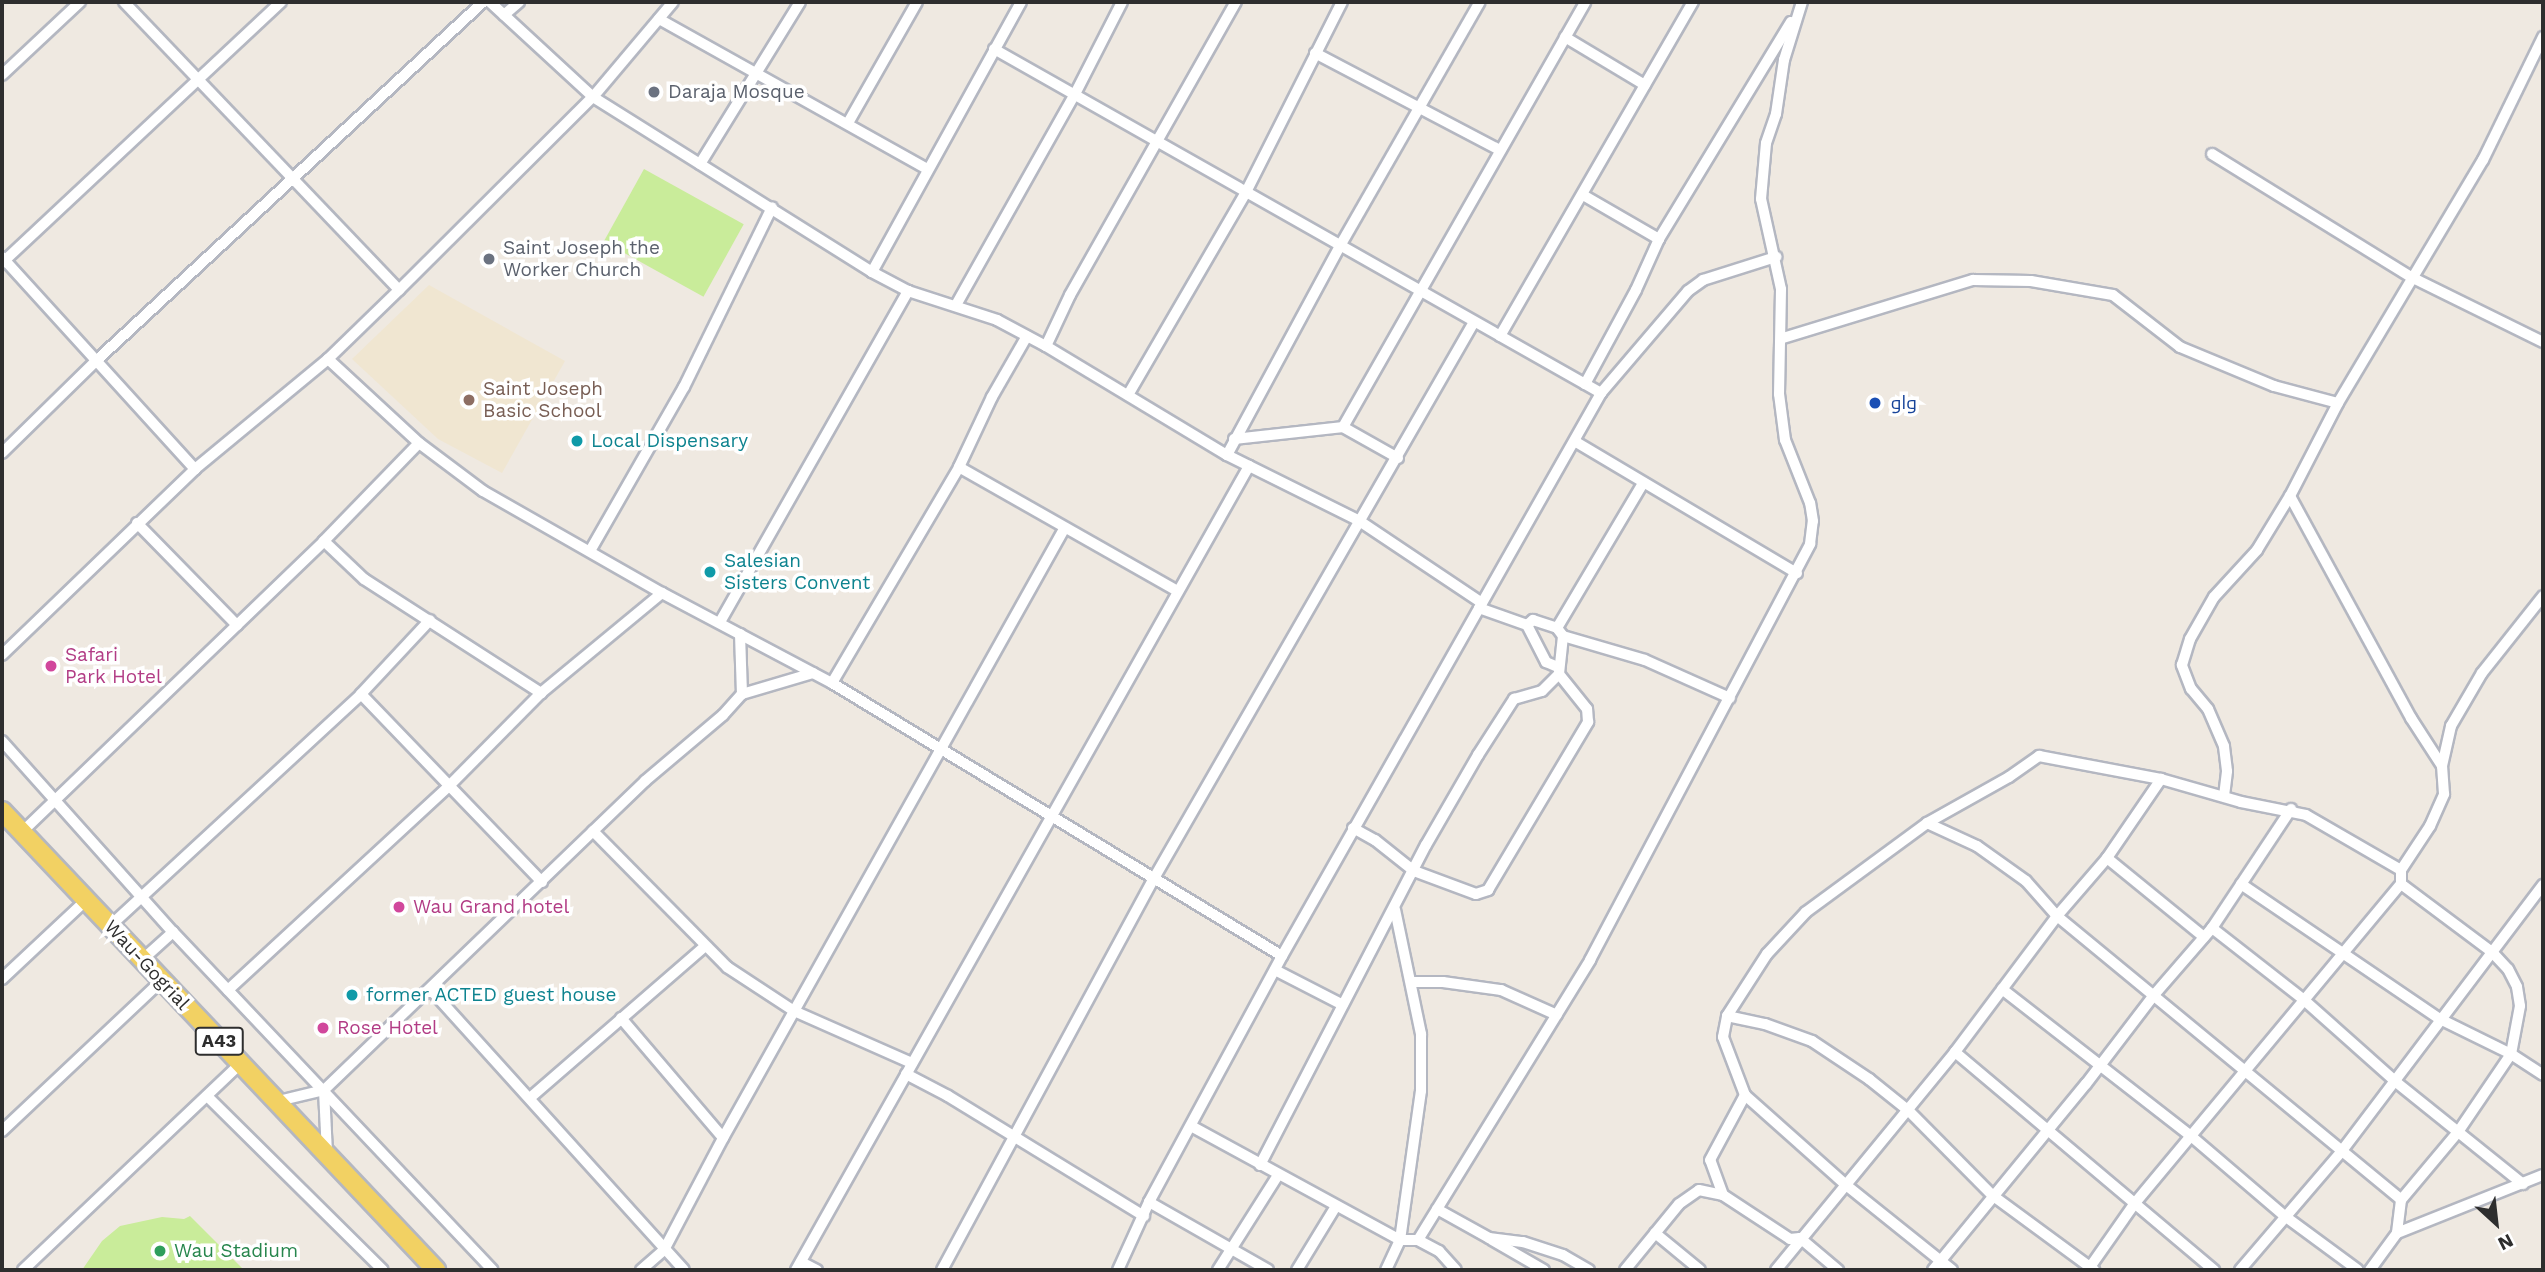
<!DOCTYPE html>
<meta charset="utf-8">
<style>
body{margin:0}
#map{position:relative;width:2545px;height:1272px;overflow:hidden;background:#efe9e1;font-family:"Work Sans",Cairo,sans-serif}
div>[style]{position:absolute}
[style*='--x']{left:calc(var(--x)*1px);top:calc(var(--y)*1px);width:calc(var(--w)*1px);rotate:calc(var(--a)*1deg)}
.education>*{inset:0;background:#f0e6d1}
.pitch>*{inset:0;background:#c9ec9a;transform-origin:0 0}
.roads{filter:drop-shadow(2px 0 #b4b7c1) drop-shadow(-2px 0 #b4b7c1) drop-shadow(0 2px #b4b7c1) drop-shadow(0 -2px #b4b7c1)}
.minor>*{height:10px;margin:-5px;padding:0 5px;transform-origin:5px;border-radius:5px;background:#fff}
.primary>*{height:18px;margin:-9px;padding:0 9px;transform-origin:9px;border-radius:9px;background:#f2d163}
.dots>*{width:19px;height:19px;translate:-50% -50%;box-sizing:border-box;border:4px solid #fff;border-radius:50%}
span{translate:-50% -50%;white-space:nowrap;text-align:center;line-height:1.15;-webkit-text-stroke:7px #fff;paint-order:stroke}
.shield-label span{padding:2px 5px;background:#fff;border:2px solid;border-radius:5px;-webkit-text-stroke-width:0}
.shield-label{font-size:18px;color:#2e2e2e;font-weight:700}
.worship-label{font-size:19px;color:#5b616d}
.left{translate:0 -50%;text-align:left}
.education-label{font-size:19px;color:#785e54}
.transit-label{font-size:19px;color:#164399}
.culture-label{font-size:19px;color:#0d838f}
.hotel-label{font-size:19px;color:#b23c85}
.street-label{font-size:19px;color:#2e2e2e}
.leisure-label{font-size:19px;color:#27864d}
.frame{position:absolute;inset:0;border:4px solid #2e2e2e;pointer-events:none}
.north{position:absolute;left:2461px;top:1188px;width:70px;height:70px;-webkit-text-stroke:5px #fff;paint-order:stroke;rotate:153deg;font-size:19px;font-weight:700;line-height:28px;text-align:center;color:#2e2e2e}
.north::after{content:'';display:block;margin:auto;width:24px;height:32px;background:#2e2e2e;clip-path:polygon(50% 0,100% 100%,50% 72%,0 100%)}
</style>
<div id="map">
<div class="education">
<i style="clip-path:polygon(429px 285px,565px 361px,502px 473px,438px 439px,352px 359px)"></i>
</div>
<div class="pitch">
<i style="left:644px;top:169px;width:114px;height:83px;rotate:29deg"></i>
<i style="clip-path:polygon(190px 1216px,244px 1270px,82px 1270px,102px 1241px,120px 1226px,162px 1217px,184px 1219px)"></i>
</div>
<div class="roads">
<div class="minor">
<i style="--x:124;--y:2;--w:398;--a:46.3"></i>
<i style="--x:490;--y:2;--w:140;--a:42.7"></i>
<i style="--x:593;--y:97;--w:329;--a:32.1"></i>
<i style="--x:872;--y:272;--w:41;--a:27.8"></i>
<i style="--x:908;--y:291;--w:94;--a:18"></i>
<i style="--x:997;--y:320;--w:55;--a:28"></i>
<i style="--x:1046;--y:346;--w:211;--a:31.1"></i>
<i style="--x:1227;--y:455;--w:146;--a:26.4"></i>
<i style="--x:1358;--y:520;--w:149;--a:33.8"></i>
<i style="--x:504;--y:15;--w:20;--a:-41"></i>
<i style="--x:659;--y:19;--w:307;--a:29.2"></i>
<i style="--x:1565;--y:37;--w:93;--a:31"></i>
<i style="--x:994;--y:49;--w:698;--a:29.54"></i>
<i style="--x:1315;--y:53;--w:209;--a:27.7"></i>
<i style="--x:2;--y:75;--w:107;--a:-43.1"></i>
<i style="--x:848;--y:123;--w:139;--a:-60.3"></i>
<i style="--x:2212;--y:154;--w:236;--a:31.7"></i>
<i style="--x:2413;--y:278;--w:145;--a:26.2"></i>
<i style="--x:700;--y:164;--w:190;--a:-58.3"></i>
<i style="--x:1583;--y:195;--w:88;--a:30.1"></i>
<i style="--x:1659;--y:239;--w:56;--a:114.3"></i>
<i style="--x:1636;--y:290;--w:107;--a:118.5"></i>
<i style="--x:1659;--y:239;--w:254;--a:-58.7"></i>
<i style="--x:2;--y:257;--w:287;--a:47.7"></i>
<i style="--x:2;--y:263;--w:382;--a:-43.1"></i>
<i style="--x:872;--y:272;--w:308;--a:-61.1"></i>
<i style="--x:956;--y:305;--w:242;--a:-60.6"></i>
<i style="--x:1075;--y:94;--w:103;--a:-62.9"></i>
<i style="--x:1500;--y:336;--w:386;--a:-60"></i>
<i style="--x:1783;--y:338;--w:199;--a:-17"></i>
<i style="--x:1973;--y:280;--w:58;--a:1"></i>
<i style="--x:2031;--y:281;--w:83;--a:9.7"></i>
<i style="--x:2113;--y:295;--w:85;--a:37.8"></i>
<i style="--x:2180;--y:347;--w:102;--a:22.5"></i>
<i style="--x:2274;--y:386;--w:66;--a:14.9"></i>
<i style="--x:1046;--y:346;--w:56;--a:-64.8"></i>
<i style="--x:1070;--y:295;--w:337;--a:-60.5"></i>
<i style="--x:328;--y:359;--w:124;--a:42.7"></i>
<i style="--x:419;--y:443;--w:80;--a:36.9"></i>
<i style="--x:483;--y:491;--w:206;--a:29.7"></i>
<i style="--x:662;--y:593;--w:192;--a:27.9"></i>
<i style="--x:832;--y:683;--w:526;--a:31.24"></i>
<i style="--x:1128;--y:395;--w:233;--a:-59.8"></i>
<i style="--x:1245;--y:194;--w:215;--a:-63.2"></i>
<i style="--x:1234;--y:439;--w:110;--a:-6.3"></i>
<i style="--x:1576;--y:442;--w:257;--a:30.7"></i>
<i style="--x:2;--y:453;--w:133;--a:-44.4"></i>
<i style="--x:97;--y:360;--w:526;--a:-42.84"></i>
<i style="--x:1227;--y:455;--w:238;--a:-61.6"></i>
<i style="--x:1340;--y:246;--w:281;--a:-60.2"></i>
<i style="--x:1398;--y:458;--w:63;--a:-150.6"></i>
<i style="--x:1343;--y:427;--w:489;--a:-60.3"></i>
<i style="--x:959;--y:467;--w:251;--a:29.6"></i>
<i style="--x:2290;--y:496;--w:253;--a:61.4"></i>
<i style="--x:2411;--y:718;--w:57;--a:57.1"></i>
<i style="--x:137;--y:523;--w:143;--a:45.6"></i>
<i style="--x:324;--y:541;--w:55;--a:43.5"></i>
<i style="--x:364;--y:579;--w:211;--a:32.8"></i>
<i style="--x:590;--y:551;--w:189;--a:-60.2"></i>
<i style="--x:684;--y:387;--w:200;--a:-63.9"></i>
<i style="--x:1479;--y:608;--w:51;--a:19.5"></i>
<i style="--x:1527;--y:625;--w:42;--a:62.8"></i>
<i style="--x:1546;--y:662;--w:13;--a:23"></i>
<i style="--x:720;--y:622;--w:381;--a:-60.4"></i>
<i style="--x:1527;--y:625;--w:8;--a:-40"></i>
<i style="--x:1533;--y:620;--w:25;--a:18"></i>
<i style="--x:1557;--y:628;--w:10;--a:53"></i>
<i style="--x:1563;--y:636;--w:85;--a:16.3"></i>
<i style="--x:1645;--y:660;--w:93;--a:24.1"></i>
<i style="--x:1557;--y:628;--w:169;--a:-59.3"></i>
<i style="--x:740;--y:634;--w:60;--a:88.1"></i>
<i style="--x:2;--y:655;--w:268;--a:-43.9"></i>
<i style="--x:195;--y:469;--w:173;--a:-39.6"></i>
<i style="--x:328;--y:359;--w:99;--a:-44.2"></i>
<i style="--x:399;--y:290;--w:274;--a:-44.9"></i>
<i style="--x:593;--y:97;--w:124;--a:-49.9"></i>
<i style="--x:832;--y:683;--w:251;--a:-59.5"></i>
<i style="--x:959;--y:467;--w:77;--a:-64.8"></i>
<i style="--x:992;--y:397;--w:70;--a:-60.2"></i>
<i style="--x:361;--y:694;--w:261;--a:46.1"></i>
<i style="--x:2;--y:741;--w:256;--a:48.2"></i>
<i style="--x:173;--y:932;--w:465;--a:46.6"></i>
<i style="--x:2224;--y:796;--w:25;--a:-83"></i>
<i style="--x:2227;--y:771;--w:25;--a:-97"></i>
<i style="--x:2224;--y:746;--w:40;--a:-113.4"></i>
<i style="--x:2208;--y:709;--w:26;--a:-130"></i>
<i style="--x:2191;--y:689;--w:26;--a:-111"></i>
<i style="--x:2182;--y:665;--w:27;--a:-73"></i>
<i style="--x:2190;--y:639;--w:48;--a:-60.3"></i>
<i style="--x:2214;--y:597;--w:64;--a:-47.5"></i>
<i style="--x:2257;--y:550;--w:63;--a:-58.6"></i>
<i style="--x:2290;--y:496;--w:105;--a:-62.7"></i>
<i style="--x:2338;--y:403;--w:283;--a:-59.2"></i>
<i style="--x:2483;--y:160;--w:137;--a:-64"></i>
<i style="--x:1927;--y:823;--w:55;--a:24.7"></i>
<i style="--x:1977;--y:846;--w:60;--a:35.5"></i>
<i style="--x:2026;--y:881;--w:47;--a:48.5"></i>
<i style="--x:2057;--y:916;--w:446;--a:39.5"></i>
<i style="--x:2401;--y:1200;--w:33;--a:97"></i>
<i style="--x:1353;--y:828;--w:25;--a:29"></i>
<i style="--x:1375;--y:840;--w:50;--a:38.5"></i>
<i style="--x:1414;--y:871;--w:66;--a:20.4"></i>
<i style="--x:1476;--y:894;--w:13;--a:-18"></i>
<i style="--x:1488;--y:890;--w:196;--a:-59.2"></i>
<i style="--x:1588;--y:722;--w:13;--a:-94"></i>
<i style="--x:1587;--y:709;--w:45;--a:-128.7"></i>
<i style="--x:1559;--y:674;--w:38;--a:-84"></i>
<i style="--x:593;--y:831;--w:191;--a:45.4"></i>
<i style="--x:727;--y:967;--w:80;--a:33.3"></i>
<i style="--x:794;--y:1011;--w:129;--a:23.8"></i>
<i style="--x:22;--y:832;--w:419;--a:-43.9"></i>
<i style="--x:324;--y:541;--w:136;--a:-45.9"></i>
<i style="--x:2107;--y:858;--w:125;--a:39.2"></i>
<i style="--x:2401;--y:870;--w:53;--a:-56.6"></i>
<i style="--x:2430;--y:826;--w:35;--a:-66"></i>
<i style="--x:2444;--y:794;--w:28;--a:-94"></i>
<i style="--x:2442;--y:766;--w:41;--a:-77.3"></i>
<i style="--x:2451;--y:726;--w:61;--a:-59.7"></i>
<i style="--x:2482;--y:673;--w:98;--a:-51.6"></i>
<i style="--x:2241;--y:884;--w:240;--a:34.2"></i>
<i style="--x:2440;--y:1019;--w:79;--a:26.2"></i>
<i style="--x:2511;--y:1054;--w:38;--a:33"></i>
<i style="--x:110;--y:926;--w:342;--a:-42.7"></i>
<i style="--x:361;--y:694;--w:101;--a:-47"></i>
<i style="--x:2212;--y:928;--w:115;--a:38"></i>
<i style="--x:2303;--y:999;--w:125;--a:41.7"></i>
<i style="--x:2396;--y:1082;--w:163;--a:38.8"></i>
<i style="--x:142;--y:960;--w:42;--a:-42.1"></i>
<i style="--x:1275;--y:970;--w:76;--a:27.2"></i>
<i style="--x:2;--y:979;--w:115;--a:-43.2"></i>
<i style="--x:1411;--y:982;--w:32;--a:0"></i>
<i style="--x:1443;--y:982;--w:59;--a:7.9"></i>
<i style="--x:1501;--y:990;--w:61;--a:24.1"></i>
<i style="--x:2002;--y:989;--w:239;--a:37.9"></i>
<i style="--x:2191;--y:1136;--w:125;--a:40.5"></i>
<i style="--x:2286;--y:1217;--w:89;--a:36.4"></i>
<i style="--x:228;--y:990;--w:301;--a:-42.7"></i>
<i style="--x:449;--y:786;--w:131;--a:-45.3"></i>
<i style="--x:541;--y:693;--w:157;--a:-39.6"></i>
<i style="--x:431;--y:990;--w:377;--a:47.9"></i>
<i style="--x:1727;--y:1016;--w:39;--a:12"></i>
<i style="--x:1765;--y:1024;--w:50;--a:19.9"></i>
<i style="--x:1812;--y:1041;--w:69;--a:33.7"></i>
<i style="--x:1869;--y:1079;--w:51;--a:38.7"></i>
<i style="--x:1909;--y:1111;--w:118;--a:45.3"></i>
<i style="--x:1992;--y:1195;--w:127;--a:36.3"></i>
<i style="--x:621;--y:1018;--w:157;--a:49.6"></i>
<i style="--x:1955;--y:1052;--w:339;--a:40.1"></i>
<i style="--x:906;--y:1074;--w:47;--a:27.6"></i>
<i style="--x:948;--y:1096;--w:230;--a:31.5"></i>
<i style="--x:324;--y:1090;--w:64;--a:87.3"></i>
<i style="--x:207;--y:1096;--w:247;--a:44.7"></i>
<i style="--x:531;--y:1097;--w:229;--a:-40.9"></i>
<i style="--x:274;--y:1102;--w:51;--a:-13.5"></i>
<i style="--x:324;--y:1090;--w:446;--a:-43.9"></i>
<i style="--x:645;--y:781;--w:102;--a:-40.2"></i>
<i style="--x:723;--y:715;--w:28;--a:-48"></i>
<i style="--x:742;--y:694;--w:74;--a:-16.5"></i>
<i style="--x:1191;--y:1126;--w:238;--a:28.6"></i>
<i style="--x:1400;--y:1240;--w:18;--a:0"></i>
<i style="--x:1418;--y:1240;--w:329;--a:-58.4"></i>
<i style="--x:1590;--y:960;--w:471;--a:-62.1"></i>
<i style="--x:1810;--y:544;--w:23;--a:-83"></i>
<i style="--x:1813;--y:521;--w:18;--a:-99"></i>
<i style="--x:1810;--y:503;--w:68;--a:-111.6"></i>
<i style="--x:1785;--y:440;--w:46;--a:-97.4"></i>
<i style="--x:1779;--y:394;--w:105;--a:-88.9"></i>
<i style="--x:1781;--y:289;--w:92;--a:-102.5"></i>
<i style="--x:1761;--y:199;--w:56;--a:-84.9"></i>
<i style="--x:1766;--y:143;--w:31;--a:-71"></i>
<i style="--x:1776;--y:114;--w:55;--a:-81.6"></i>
<i style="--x:1784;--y:60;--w:61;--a:-72.8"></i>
<i style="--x:2;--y:1131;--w:220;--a:-43.3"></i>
<i style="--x:1260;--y:1165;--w:360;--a:-62.6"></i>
<i style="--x:1426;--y:845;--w:104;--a:-60"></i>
<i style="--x:1478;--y:755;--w:67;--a:-57.3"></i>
<i style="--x:1514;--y:699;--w:29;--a:-16"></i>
<i style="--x:1542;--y:691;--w:24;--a:-45"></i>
<i style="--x:1723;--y:1195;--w:80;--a:33.3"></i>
<i style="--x:1790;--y:1239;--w:10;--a:-6"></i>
<i style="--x:1800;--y:1238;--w:50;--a:40.1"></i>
<i style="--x:1149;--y:1202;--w:137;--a:29.7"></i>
<i style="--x:1437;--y:1209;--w:60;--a:29.1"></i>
<i style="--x:1489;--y:1238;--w:34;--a:7"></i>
<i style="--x:1523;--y:1242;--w:42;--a:18"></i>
<i style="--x:1563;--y:1255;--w:30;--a:30"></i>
<i style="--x:1655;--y:1233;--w:58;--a:39.4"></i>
<i style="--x:1418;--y:1240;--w:24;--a:28"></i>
<i style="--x:1439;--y:1251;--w:25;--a:48"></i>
<i style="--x:1492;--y:1240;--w:60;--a:30"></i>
<i style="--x:801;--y:1262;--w:18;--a:27"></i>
<i style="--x:23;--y:1270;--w:299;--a:-43.5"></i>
<i style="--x:641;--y:1270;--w:30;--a:-41"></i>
<i style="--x:664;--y:1250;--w:127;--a:-62.2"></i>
<i style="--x:723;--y:1138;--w:698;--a:-60.75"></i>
<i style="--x:796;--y:1270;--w:923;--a:-60.6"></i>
<i style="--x:942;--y:1270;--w:443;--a:-61.6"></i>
<i style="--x:1153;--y:880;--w:644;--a:-60.09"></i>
<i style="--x:1118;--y:1270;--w:75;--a:-65.5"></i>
<i style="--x:1149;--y:1202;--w:280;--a:-61.6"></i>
<i style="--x:1282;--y:956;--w:647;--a:-60.46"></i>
<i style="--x:1601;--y:393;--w:134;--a:-49.5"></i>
<i style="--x:1688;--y:291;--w:19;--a:-36"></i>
<i style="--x:1703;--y:280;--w:77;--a:-17.5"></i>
<i style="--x:1218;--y:1270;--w:112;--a:-57.7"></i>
<i style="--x:1297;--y:1270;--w:75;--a:-58.6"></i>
<i style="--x:1386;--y:1270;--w:33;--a:-65"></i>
<i style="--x:1400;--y:1240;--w:150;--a:-82"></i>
<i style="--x:1421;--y:1091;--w:57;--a:-90"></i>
<i style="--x:1421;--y:1034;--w:127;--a:-101.8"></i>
<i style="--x:1625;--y:1270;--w:85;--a:-50.7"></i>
<i style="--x:1679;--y:1204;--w:24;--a:-35"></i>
<i style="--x:1699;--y:1190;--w:25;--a:12"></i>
<i style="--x:1723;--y:1195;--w:37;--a:-110"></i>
<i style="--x:1710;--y:1160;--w:74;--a:-61.7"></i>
<i style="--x:1776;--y:1270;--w:282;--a:-50.6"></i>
<i style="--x:1955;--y:1052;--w:170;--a:-53.1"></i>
<i style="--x:2057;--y:916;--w:77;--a:-49.2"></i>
<i style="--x:2107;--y:858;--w:96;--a:-55.6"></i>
<i style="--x:1933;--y:1270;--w:241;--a:-50.6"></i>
<i style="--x:2086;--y:1084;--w:112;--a:-52.6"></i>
<i style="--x:2154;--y:995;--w:89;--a:-49.1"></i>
<i style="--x:2212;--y:928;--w:143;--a:-56.4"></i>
<i style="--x:1952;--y:1270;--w:136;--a:-141.3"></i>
<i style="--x:1846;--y:1185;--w:135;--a:-138.3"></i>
<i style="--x:1745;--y:1095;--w:62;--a:-110.8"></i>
<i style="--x:1723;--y:1037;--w:21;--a:-79"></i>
<i style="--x:1727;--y:1016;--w:74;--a:-57.2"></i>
<i style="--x:1767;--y:954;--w:57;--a:-47.1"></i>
<i style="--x:1806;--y:912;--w:150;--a:-36.3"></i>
<i style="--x:1927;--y:823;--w:94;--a:-29.3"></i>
<i style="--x:2009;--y:777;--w:37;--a:-35"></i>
<i style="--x:2039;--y:756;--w:124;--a:10.7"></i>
<i style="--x:2161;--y:779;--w:83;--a:16"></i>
<i style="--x:2241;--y:802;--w:66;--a:11.3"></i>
<i style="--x:2306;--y:815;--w:110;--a:30.1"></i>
<i style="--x:2401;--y:870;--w:14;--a:90"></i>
<i style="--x:2401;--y:884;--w:114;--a:36.8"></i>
<i style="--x:2492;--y:952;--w:23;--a:47"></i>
<i style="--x:2508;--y:969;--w:20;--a:63"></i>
<i style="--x:2517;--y:987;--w:19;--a:81"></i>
<i style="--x:2520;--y:1006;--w:49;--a:100.6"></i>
<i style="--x:2511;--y:1054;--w:94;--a:124.2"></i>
<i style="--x:2458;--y:1132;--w:89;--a:130"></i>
<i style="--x:2088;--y:1270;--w:82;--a:-55"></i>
<i style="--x:2135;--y:1203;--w:415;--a:-50.2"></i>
<i style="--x:2240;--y:1270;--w:155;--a:-49.4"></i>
<i style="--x:2341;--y:1152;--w:335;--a:-52.9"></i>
<i style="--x:2370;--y:1270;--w:46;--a:-53.9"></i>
<i style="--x:2397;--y:1233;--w:157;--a:-21.7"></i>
</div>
<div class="primary">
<i style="--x:2;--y:811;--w:632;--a:46.6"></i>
</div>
</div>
<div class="dots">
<i style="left:654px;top:92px;background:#6b7280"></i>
<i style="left:489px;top:259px;background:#6b7280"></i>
<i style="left:469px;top:400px;background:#8d6e63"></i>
<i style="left:1875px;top:403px;background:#1a4fb4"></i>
<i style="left:577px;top:441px;background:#0f9aa8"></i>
<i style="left:710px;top:572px;background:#0f9aa8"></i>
<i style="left:51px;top:666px;background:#d1479c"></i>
<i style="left:399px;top:907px;background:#d1479c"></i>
<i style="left:352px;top:995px;background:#0f9aa8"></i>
<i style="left:323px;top:1028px;background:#d1479c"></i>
<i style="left:160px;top:1251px;background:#2e9e5b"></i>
</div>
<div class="shield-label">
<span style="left:219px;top:1041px">A43</span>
</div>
<div class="worship-label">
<span class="left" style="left:668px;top:92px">Daraja Mosque</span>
<span class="left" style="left:503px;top:259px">Saint Joseph the<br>Worker Church</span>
</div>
<div class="education-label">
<span class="left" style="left:483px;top:400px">Saint Joseph<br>Basic School</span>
</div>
<div class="transit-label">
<span class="left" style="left:1891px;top:403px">واو</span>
</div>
<div class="culture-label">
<span class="left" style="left:591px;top:441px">Local Dispensary</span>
<span class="left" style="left:724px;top:572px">Salesian<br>Sisters Convent</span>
<span class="left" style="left:366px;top:995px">former ACTED guest house</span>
</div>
<div class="hotel-label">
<span class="left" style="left:65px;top:666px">Safari<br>Park Hotel</span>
<span class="left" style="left:413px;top:907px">Wau Grand hotel</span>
<span class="left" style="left:337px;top:1028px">Rose Hotel</span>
</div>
<div class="street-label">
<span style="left:147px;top:965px;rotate:47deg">Wau-Gogrial</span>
</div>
<div class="leisure-label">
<span class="left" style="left:174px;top:1251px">Wau Stadium</span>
</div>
<div class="frame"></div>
<div class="north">N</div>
</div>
